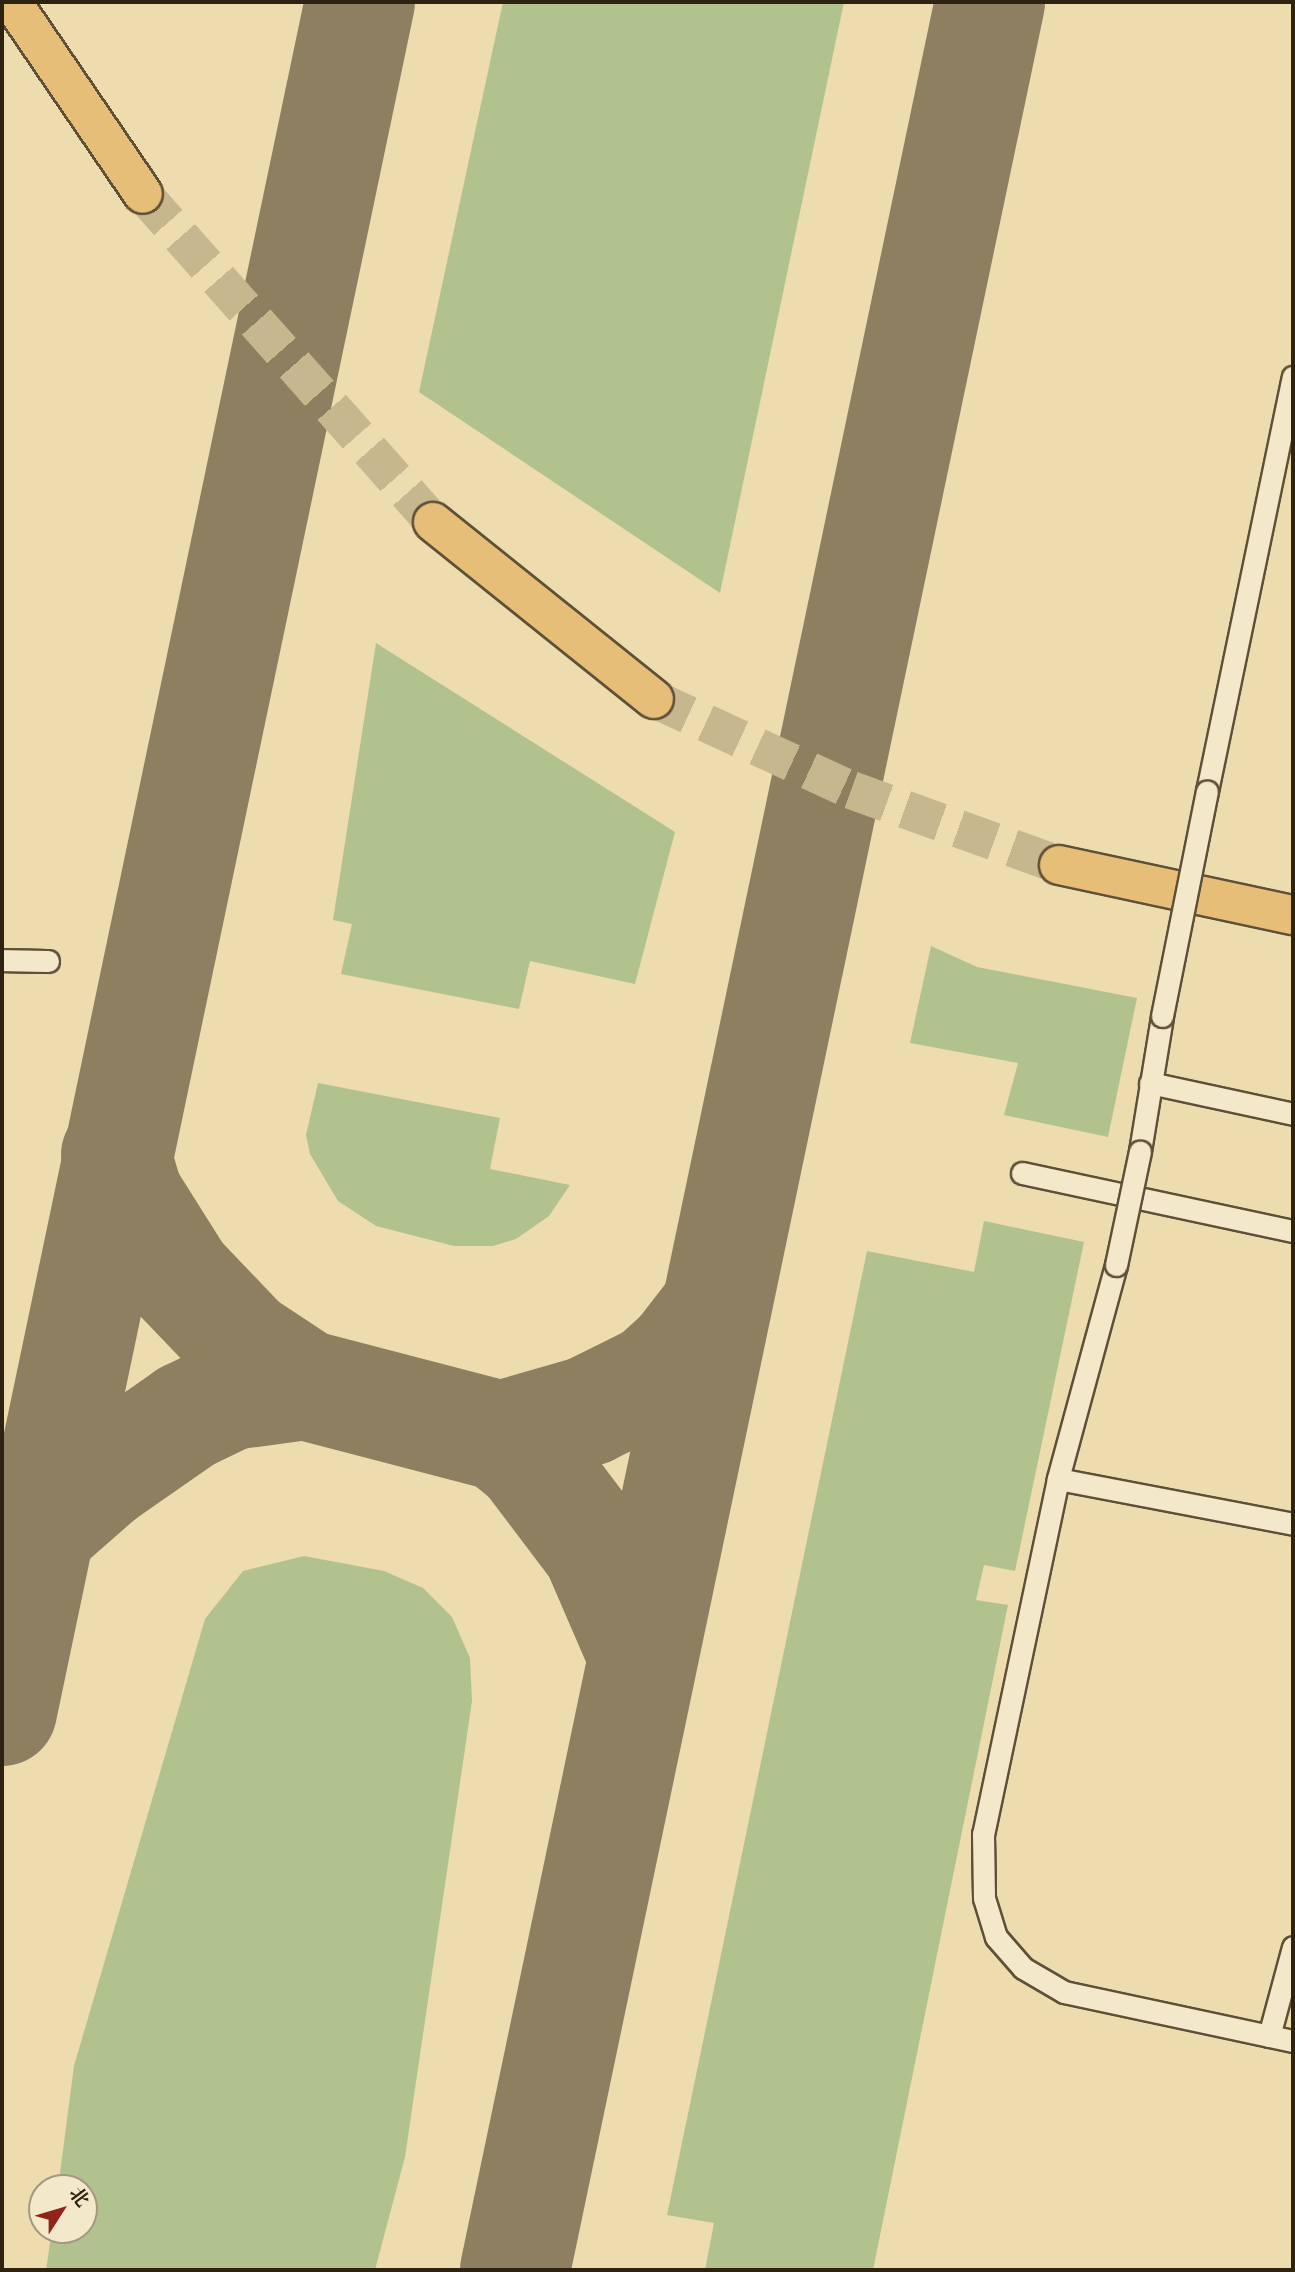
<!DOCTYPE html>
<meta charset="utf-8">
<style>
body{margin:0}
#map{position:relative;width:1295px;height:2272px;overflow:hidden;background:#ecdcae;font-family:"IM FELL English","Noto Serif SC",serif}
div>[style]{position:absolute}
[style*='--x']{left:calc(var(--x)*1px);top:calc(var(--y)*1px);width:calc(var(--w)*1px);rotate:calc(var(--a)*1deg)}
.green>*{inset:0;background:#b2c28f}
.taxiway>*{height:110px;margin:-55px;padding:0 55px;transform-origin:55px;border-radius:55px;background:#8d7f5f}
.highway-tunnel>*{height:38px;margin-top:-19px;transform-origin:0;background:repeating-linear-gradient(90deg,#c6b78e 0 38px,transparent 0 57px)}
.roads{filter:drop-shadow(2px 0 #5e5038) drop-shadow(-2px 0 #5e5038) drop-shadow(0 2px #5e5038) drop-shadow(0 -2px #5e5038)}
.lane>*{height:21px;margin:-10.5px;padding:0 10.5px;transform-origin:10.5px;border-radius:10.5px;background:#f3e8ca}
.highway>*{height:38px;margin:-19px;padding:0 19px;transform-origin:19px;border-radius:19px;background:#e6be77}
.bridges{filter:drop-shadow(2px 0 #5e5038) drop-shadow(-2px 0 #5e5038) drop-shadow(0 2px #5e5038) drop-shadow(0 -2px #5e5038)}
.lane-bridge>*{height:21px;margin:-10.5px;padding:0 10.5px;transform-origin:10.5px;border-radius:10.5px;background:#f3e8ca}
span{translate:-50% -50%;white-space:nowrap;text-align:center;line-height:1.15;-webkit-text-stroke:5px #f3e8ca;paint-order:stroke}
.frame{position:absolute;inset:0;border:4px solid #2e2210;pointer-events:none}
.north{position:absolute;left:28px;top:2174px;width:70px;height:70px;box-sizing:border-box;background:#f3e8ca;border:2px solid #a49980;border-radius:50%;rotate:53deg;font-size:19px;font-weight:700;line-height:28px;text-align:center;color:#2e2210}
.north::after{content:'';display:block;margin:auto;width:24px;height:32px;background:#8f2418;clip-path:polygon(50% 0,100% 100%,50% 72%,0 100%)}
</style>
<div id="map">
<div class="green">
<i style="clip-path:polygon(503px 2px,844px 2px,720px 593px,419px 392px)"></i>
<i style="clip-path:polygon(376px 643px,675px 832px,635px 984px,530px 961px,519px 1009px,341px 974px,352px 924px,333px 920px)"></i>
<i style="clip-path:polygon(931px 946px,977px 967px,1137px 998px,1108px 1137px,1004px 1115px,1018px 1063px,910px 1043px)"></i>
<i style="clip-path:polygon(318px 1083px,500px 1118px,490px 1169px,570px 1185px,549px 1216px,516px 1239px,493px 1246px,454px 1246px,376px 1226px,338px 1201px,310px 1154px,306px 1135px)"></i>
<i style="clip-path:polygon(984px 1221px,1084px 1242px,1015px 1571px,984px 1565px,976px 1600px,1008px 1605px,873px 2270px,705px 2270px,714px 2223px,667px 2215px,867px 1251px,974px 1272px)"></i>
<i style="clip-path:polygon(304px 1556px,384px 1571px,423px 1588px,452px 1617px,470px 1658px,472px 1701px,405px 2157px,375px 2270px,46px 2270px,52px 2230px,84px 2230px,84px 2188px,58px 2188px,74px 2066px,205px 1619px,243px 1571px)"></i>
</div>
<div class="taxiway">
<i style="--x:116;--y:1155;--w:43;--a:73.7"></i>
<i style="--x:128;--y:1196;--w:96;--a:57.8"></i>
<i style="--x:179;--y:1277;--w:93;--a:46.3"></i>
<i style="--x:243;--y:1344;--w:74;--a:33.5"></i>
<i style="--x:501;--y:1436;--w:91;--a:-16"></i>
<i style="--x:588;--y:1411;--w:72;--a:-26.2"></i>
<i style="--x:653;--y:1379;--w:36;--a:-42"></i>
<i style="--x:680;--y:1355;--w:56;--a:-52.3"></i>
<i style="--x:37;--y:1532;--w:85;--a:-41.2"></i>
<i style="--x:101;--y:1476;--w:105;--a:-34.9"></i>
<i style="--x:187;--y:1416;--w:49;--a:-25.5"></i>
<i style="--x:231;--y:1395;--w:75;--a:-7.7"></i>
<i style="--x:305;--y:1385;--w:203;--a:14.6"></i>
<i style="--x:501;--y:1436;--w:36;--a:39"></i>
<i style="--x:529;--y:1459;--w:113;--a:52.9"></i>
<i style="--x:597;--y:1549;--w:113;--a:66.6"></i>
<i style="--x:2;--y:1711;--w:1746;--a:-78.17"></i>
<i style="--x:515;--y:2270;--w:2317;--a:-78.17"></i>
</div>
<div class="highway-tunnel">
<i style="--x:143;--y:194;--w:438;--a:48.5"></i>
<i style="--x:654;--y:699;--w:217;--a:24.8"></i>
<i style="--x:851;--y:790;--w:221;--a:19.8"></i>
</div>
<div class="roads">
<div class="lane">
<i style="--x:1207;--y:791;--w:423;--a:-78.3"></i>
<i style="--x:2;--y:960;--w:46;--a:1.2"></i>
<i style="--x:1150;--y:1083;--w:146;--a:12.2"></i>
<i style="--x:1140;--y:1151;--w:137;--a:-80.7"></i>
<i style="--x:1022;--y:1173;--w:277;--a:12.1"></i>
<i style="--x:1116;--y:1265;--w:222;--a:105.2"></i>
<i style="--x:1058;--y:1479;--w:363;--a:101.9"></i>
<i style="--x:983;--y:1834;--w:64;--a:89.1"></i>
<i style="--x:984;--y:1898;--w:41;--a:72.9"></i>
<i style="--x:996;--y:1937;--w:41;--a:48.9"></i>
<i style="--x:1023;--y:1968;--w:48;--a:30.3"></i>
<i style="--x:1064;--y:1992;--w:234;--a:12.1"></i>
<i style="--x:1058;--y:1479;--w:239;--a:10.8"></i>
<i style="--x:1269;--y:2036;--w:92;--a:-74.9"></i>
</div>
<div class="highway">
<i style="--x:12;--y:2;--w:232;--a:55.7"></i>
<i style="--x:433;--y:522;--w:283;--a:38.7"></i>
<i style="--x:1059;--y:865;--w:239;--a:12.1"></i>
</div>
</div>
<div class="bridges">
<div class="lane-bridge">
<i style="--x:1162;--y:1016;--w:229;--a:-78.7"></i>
<i style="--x:1116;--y:1265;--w:116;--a:-78.1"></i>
</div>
</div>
<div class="frame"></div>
<div class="north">北</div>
</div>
